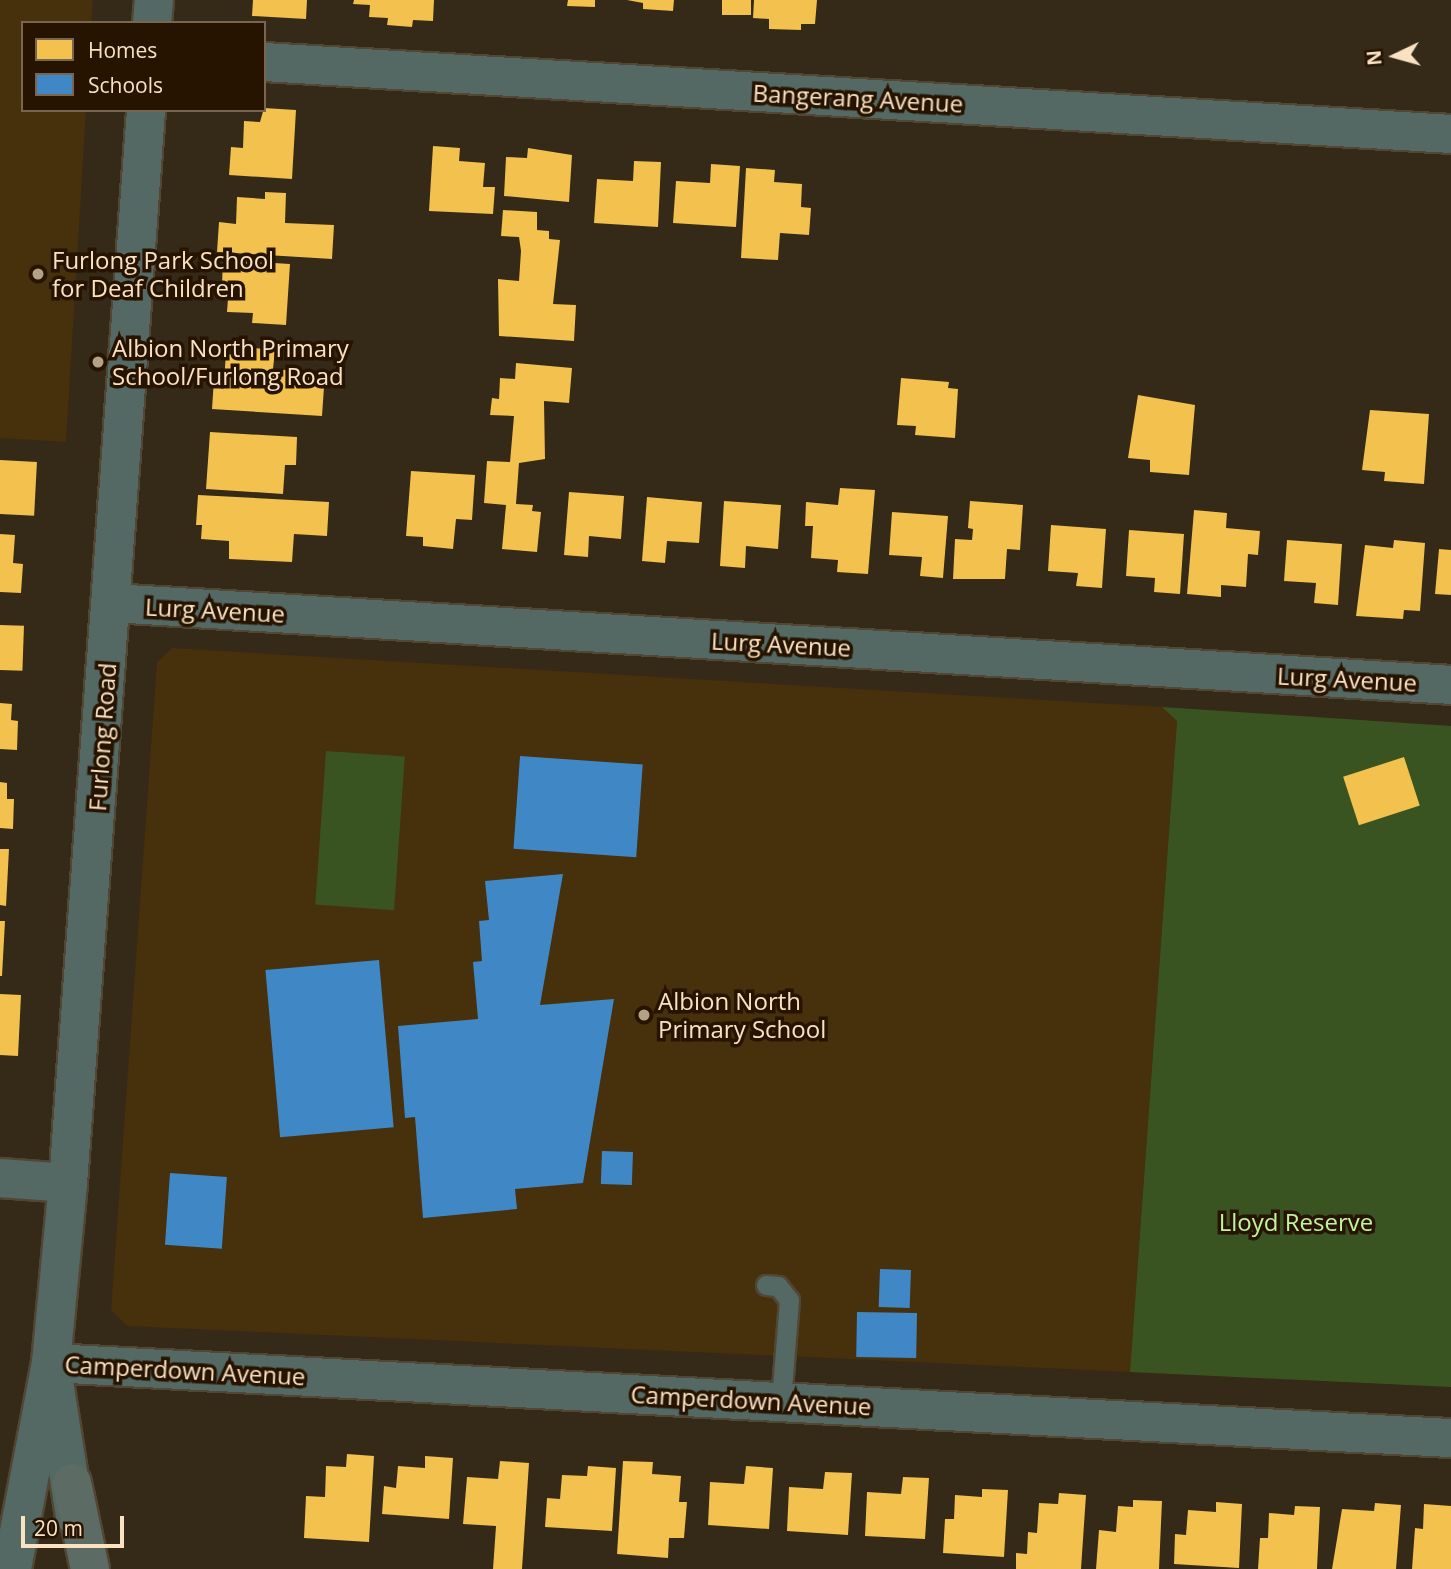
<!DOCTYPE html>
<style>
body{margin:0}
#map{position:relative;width:1451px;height:1569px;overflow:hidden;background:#352917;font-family:"Open Sans",sans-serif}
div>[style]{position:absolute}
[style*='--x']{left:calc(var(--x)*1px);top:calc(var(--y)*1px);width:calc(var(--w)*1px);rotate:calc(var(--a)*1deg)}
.built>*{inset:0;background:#47300c}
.green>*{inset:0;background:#3a5421;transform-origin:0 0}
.homes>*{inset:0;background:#f2c14e;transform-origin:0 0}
.schools>*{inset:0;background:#3f88c5;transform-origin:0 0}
.roads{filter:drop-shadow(2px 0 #524635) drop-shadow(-2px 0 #524635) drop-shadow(0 2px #524635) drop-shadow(0 -2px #524635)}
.service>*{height:19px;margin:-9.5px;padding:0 9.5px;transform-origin:9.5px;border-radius:9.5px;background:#546864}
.minor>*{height:38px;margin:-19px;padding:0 19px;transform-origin:19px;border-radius:19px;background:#546864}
.tertiary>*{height:38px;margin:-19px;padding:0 19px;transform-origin:19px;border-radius:19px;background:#546864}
.motorway>*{height:38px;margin:-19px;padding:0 19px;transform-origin:19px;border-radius:19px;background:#5c6c65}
.dots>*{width:19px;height:19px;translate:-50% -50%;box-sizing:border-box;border:4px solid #261400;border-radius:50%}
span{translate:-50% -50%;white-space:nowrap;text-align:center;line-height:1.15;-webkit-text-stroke:7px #261400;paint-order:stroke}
.street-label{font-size:24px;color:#f9e1c2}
.poi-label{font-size:24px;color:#f9e1c2}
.left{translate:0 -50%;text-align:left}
.park-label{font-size:24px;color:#c0f39c}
.legend{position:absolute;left:21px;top:21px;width:245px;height:91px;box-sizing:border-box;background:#261400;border:2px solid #7a664e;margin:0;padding:9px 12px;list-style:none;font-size:21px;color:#f9e1c2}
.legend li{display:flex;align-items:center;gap:14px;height:35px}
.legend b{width:35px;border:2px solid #7a664e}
.north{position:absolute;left:1360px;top:21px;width:70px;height:70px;-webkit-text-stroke:5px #261400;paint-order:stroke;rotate:265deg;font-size:19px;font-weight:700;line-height:28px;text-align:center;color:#f9e1c2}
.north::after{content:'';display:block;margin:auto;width:24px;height:32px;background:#f9e1c2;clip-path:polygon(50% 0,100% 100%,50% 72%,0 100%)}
.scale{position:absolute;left:21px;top:1516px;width:103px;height:32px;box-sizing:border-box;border:4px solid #f9e1c2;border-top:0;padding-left:9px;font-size:21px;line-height:24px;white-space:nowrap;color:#f9e1c2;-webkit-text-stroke:5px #261400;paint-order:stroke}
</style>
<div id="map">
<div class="built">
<i style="clip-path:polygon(0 0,93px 0,91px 23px,23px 23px,23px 110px,86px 110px,66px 442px,0 438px)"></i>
<i style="clip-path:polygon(172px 648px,1162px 707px,1177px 721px,1130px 1372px,127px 1326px,111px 1310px,157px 662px)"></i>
</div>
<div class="green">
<i style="clip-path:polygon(1162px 707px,1451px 726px,1451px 1387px,1130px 1372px,1177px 721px)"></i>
<i style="left:326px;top:751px;width:79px;height:154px;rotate:4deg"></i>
</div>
<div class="homes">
<i style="clip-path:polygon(253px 0,307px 0,306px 19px,252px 16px)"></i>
<i style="clip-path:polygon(354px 0,434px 0,433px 21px,413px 20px,412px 27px,387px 25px,388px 18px,369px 17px,370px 5px,353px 4px)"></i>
<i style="clip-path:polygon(568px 0,595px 0,595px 7px,567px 6px)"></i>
<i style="clip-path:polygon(627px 0,674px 0,673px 11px,643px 9px,643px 3px)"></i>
<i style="left:722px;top:0;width:29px;height:15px"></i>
<i style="clip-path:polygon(754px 0,817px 0,815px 24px,801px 24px,801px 30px,769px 29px,769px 19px,753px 18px)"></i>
<i style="clip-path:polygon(264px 108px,296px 110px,292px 179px,229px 175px,231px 147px,243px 148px,244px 121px,260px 122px)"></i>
<i style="clip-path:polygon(433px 146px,460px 148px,459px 161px,485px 163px,483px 187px,495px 187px,493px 214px,429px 211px)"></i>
<i style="clip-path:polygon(528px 148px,572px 155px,569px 202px,504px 196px,506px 157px,527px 158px)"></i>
<i style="clip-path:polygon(634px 161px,661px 162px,658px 227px,594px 223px,597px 179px,633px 181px)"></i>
<i style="clip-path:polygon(711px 164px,740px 166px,736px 227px,673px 223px,676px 181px,710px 183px)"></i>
<i style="clip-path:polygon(746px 168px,775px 170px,774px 182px,802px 184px,801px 207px,811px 208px,809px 235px,780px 233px,778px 260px,741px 258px)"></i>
<i style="clip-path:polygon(265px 192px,286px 193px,285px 223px,334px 225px,332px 259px,217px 252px,219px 222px,236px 224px,237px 197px,265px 199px)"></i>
<i style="clip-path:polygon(503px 210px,537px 212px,537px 230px,549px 231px,549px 239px,560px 240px,553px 304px,576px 305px,574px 341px,499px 336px,498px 279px,519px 281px,521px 251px,519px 237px,501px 236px)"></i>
<i style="clip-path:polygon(223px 260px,290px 264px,286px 325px,252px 323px,253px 313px,227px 312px,229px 285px,222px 284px)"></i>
<i style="clip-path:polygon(253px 348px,275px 350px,273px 369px,325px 373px,322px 416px,212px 409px,214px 379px,224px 380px,226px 354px,252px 356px)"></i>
<i style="clip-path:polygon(516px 363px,572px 368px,569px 403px,544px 401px,545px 459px,519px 463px,516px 504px,533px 505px,532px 511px,541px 512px,537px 552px,502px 549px,506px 505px,484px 503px,487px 461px,510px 462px,514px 416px,490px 415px,492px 398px,499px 399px,500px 378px,515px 379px)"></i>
<i style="clip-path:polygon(901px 378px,949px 382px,948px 388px,958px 389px,955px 438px,915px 435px,916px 426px,897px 425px)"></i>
<i style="clip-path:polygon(1138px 395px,1195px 405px,1189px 475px,1150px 472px,1150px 460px,1128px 458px)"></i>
<i style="clip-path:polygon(1370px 410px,1429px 414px,1424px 484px,1384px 481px,1385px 472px,1362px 470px)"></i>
<i style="clip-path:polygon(210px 432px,297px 437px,296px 465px,285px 465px,283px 494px,206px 489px)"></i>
<i style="left:0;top:460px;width:37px;height:54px;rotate:3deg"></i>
<i style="clip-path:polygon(411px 471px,475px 475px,472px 520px,456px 519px,453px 549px,423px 546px,423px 537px,406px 536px)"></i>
<i style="clip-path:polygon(840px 488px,875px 490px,868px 574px,837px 572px,838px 560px,811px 558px,813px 526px,805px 526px,806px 502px,838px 505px)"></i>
<i style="clip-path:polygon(569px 492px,624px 496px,621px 539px,589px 536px,588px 557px,564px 555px)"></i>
<i style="clip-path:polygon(198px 495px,329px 502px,327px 536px,294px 534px,292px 562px,229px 559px,229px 541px,201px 539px,202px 525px,196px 525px)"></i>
<i style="clip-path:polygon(647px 497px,702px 502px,699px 543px,667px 541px,665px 563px,642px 561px)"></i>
<i style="clip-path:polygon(724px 501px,781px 505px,778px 549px,746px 546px,745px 568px,720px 566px)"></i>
<i style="clip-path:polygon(970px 501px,1023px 505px,1020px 550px,1007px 549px,1005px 579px,953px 579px,955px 539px,972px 540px,973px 529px,968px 528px)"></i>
<i style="clip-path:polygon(1194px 510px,1227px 513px,1226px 528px,1260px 531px,1258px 555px,1248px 554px,1246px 587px,1221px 585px,1221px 597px,1187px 594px)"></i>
<i style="clip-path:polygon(892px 512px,948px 516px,943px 578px,920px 576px,922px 557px,889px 555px)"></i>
<i style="clip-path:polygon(1051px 525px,1106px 529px,1102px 588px,1076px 586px,1078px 573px,1048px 571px)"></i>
<i style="clip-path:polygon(1129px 530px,1184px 534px,1180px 594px,1154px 592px,1155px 578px,1126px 576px)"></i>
<i style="clip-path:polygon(0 534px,15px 535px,13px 563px,23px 564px,21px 593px,0 592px)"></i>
<i style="clip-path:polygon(1287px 540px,1342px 544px,1338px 605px,1314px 603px,1316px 583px,1284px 581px)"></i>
<i style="clip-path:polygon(1394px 540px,1425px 543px,1420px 611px,1404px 610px,1403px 619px,1356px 616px,1365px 545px,1393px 548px)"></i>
<i style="clip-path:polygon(1439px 549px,1451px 550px,1451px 595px,1435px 594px)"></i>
<i style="left:0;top:625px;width:24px;height:45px;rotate:2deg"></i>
<i style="clip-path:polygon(0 703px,12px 704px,11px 720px,18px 721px,17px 750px,0 749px)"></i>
<i style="left:1404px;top:757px;width:51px;height:64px;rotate:72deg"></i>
<i style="clip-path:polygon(0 782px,7px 783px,7px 799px,14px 799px,13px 829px,0 828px)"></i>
<i style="clip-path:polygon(0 849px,9px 849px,6px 906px,0 905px)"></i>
<i style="clip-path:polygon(0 921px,5px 921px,2px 976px,0 976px)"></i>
<i style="clip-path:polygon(0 994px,21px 995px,18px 1056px,0 1055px)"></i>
<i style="clip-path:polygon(347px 1454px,374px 1456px,369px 1542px,304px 1538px,306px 1496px,325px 1497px,326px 1466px,346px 1467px)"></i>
<i style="clip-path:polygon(425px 1456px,453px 1458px,449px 1519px,382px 1514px,384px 1486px,396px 1488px,398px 1466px,425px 1468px)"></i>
<i style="clip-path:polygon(500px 1461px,529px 1463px,522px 1569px,493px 1569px,496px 1526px,463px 1524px,467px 1477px,498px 1479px)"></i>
<i style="clip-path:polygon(623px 1461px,653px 1462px,652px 1474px,681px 1476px,679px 1502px,687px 1502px,684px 1538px,669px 1538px,668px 1558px,617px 1554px)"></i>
<i style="clip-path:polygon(588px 1466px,616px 1468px,612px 1531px,545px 1527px,547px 1498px,560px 1499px,562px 1475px,587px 1476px)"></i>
<i style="clip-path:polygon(746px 1466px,773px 1468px,769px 1529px,708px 1525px,710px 1482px,744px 1484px)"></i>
<i style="clip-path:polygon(825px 1472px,852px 1473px,848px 1535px,787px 1531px,789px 1487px,823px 1489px)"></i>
<i style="clip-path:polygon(903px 1477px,929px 1478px,925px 1539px,865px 1536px,867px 1492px,901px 1494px)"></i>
<i style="clip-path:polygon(982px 1489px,1008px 1490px,1004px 1557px,943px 1553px,945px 1519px,954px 1519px,955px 1495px,982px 1497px)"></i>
<i style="clip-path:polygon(1059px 1493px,1086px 1495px,1081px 1569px,1016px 1569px,1016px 1553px,1027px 1554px,1028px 1532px,1037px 1533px,1039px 1503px,1058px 1504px)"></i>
<i style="clip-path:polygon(1133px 1500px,1162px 1501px,1159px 1569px,1096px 1569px,1099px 1530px,1116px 1532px,1118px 1506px,1133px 1507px)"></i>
<i style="clip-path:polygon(1216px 1502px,1242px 1504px,1239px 1568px,1174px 1564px,1175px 1534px,1186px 1535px,1188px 1510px,1216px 1512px)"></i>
<i style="clip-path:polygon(1375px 1503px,1401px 1505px,1396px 1569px,1332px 1569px,1342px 1509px,1374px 1511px)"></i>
<i style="clip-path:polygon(1424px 1504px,1451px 1506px,1451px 1569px,1412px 1569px,1415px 1528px,1423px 1529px)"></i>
<i style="clip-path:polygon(1295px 1506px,1320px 1507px,1317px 1569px,1258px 1569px,1260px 1538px,1268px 1538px,1269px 1513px,1294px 1515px)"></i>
</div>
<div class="schools">
<i style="left:520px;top:756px;width:123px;height:93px;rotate:4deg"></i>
<i style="clip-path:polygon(563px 874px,540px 1005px,614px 999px,583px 1183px,515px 1189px,517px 1209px,423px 1218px,415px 1117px,405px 1118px,398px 1026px,478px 1019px,473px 962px,482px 961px,479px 921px,489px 920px,485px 881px)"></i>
<i style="left:379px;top:960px;width:168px;height:114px;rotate:85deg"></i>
<i style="left:602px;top:1151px;width:31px;height:33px;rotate:2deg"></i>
<i style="left:170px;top:1173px;width:57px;height:72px;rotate:4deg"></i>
<i style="left:880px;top:1269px;width:31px;height:38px;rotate:2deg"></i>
<i style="left:857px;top:1312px;width:60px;height:45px;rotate:1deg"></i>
</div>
<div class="roads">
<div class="service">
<i style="--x:766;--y:1285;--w:12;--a:5"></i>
<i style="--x:778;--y:1286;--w:18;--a:52"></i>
<i style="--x:789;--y:1300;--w:102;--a:94.5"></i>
</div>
<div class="minor">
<i style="--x:264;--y:62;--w:1189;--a:3.47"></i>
<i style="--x:112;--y:603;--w:1342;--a:3.5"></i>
<i style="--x:0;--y:1178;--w:68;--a:4.2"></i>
<i style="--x:51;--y:1363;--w:1402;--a:3.07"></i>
</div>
<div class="tertiary">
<i style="--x:152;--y:23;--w:23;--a:-85"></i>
<i style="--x:54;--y:1382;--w:136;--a:81.1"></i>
<i style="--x:12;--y:1569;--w:210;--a:-79.3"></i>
<i style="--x:51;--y:1363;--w:181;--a:-84.6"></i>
<i style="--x:68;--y:1183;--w:1076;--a:-85.84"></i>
</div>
<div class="motorway">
<i style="--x:72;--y:1483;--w:88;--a:78.2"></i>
</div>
</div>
<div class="dots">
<i style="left:38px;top:274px;background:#b4a186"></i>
<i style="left:98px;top:362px;background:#b4a186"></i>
<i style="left:644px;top:1015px;background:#b4a186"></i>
</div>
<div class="street-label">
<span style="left:858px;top:98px;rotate:3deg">Bangerang Avenue</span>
<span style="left:215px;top:610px;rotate:3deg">Lurg Avenue</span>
<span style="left:781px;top:644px;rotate:3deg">Lurg Avenue</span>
<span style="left:1347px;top:679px;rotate:3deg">Lurg Avenue</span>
<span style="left:102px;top:737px;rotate:-86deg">Furlong Road</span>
<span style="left:185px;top:1370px;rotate:3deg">Camperdown Avenue</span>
<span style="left:751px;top:1400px;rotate:3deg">Camperdown Avenue</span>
</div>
<div class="poi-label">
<span class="left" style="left:52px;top:274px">Furlong Park School<br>for Deaf Children</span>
<span class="left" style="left:112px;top:362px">Albion North Primary<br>School/Furlong Road</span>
<span class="left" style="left:658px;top:1015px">Albion North<br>Primary School</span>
</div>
<div class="park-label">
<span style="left:1296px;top:1222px">Lloyd Reserve</span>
</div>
<ul class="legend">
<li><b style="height:19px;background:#f2c14e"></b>Homes</li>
<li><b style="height:19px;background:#3f88c5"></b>Schools</li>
</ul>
<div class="north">N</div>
<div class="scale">20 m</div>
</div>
